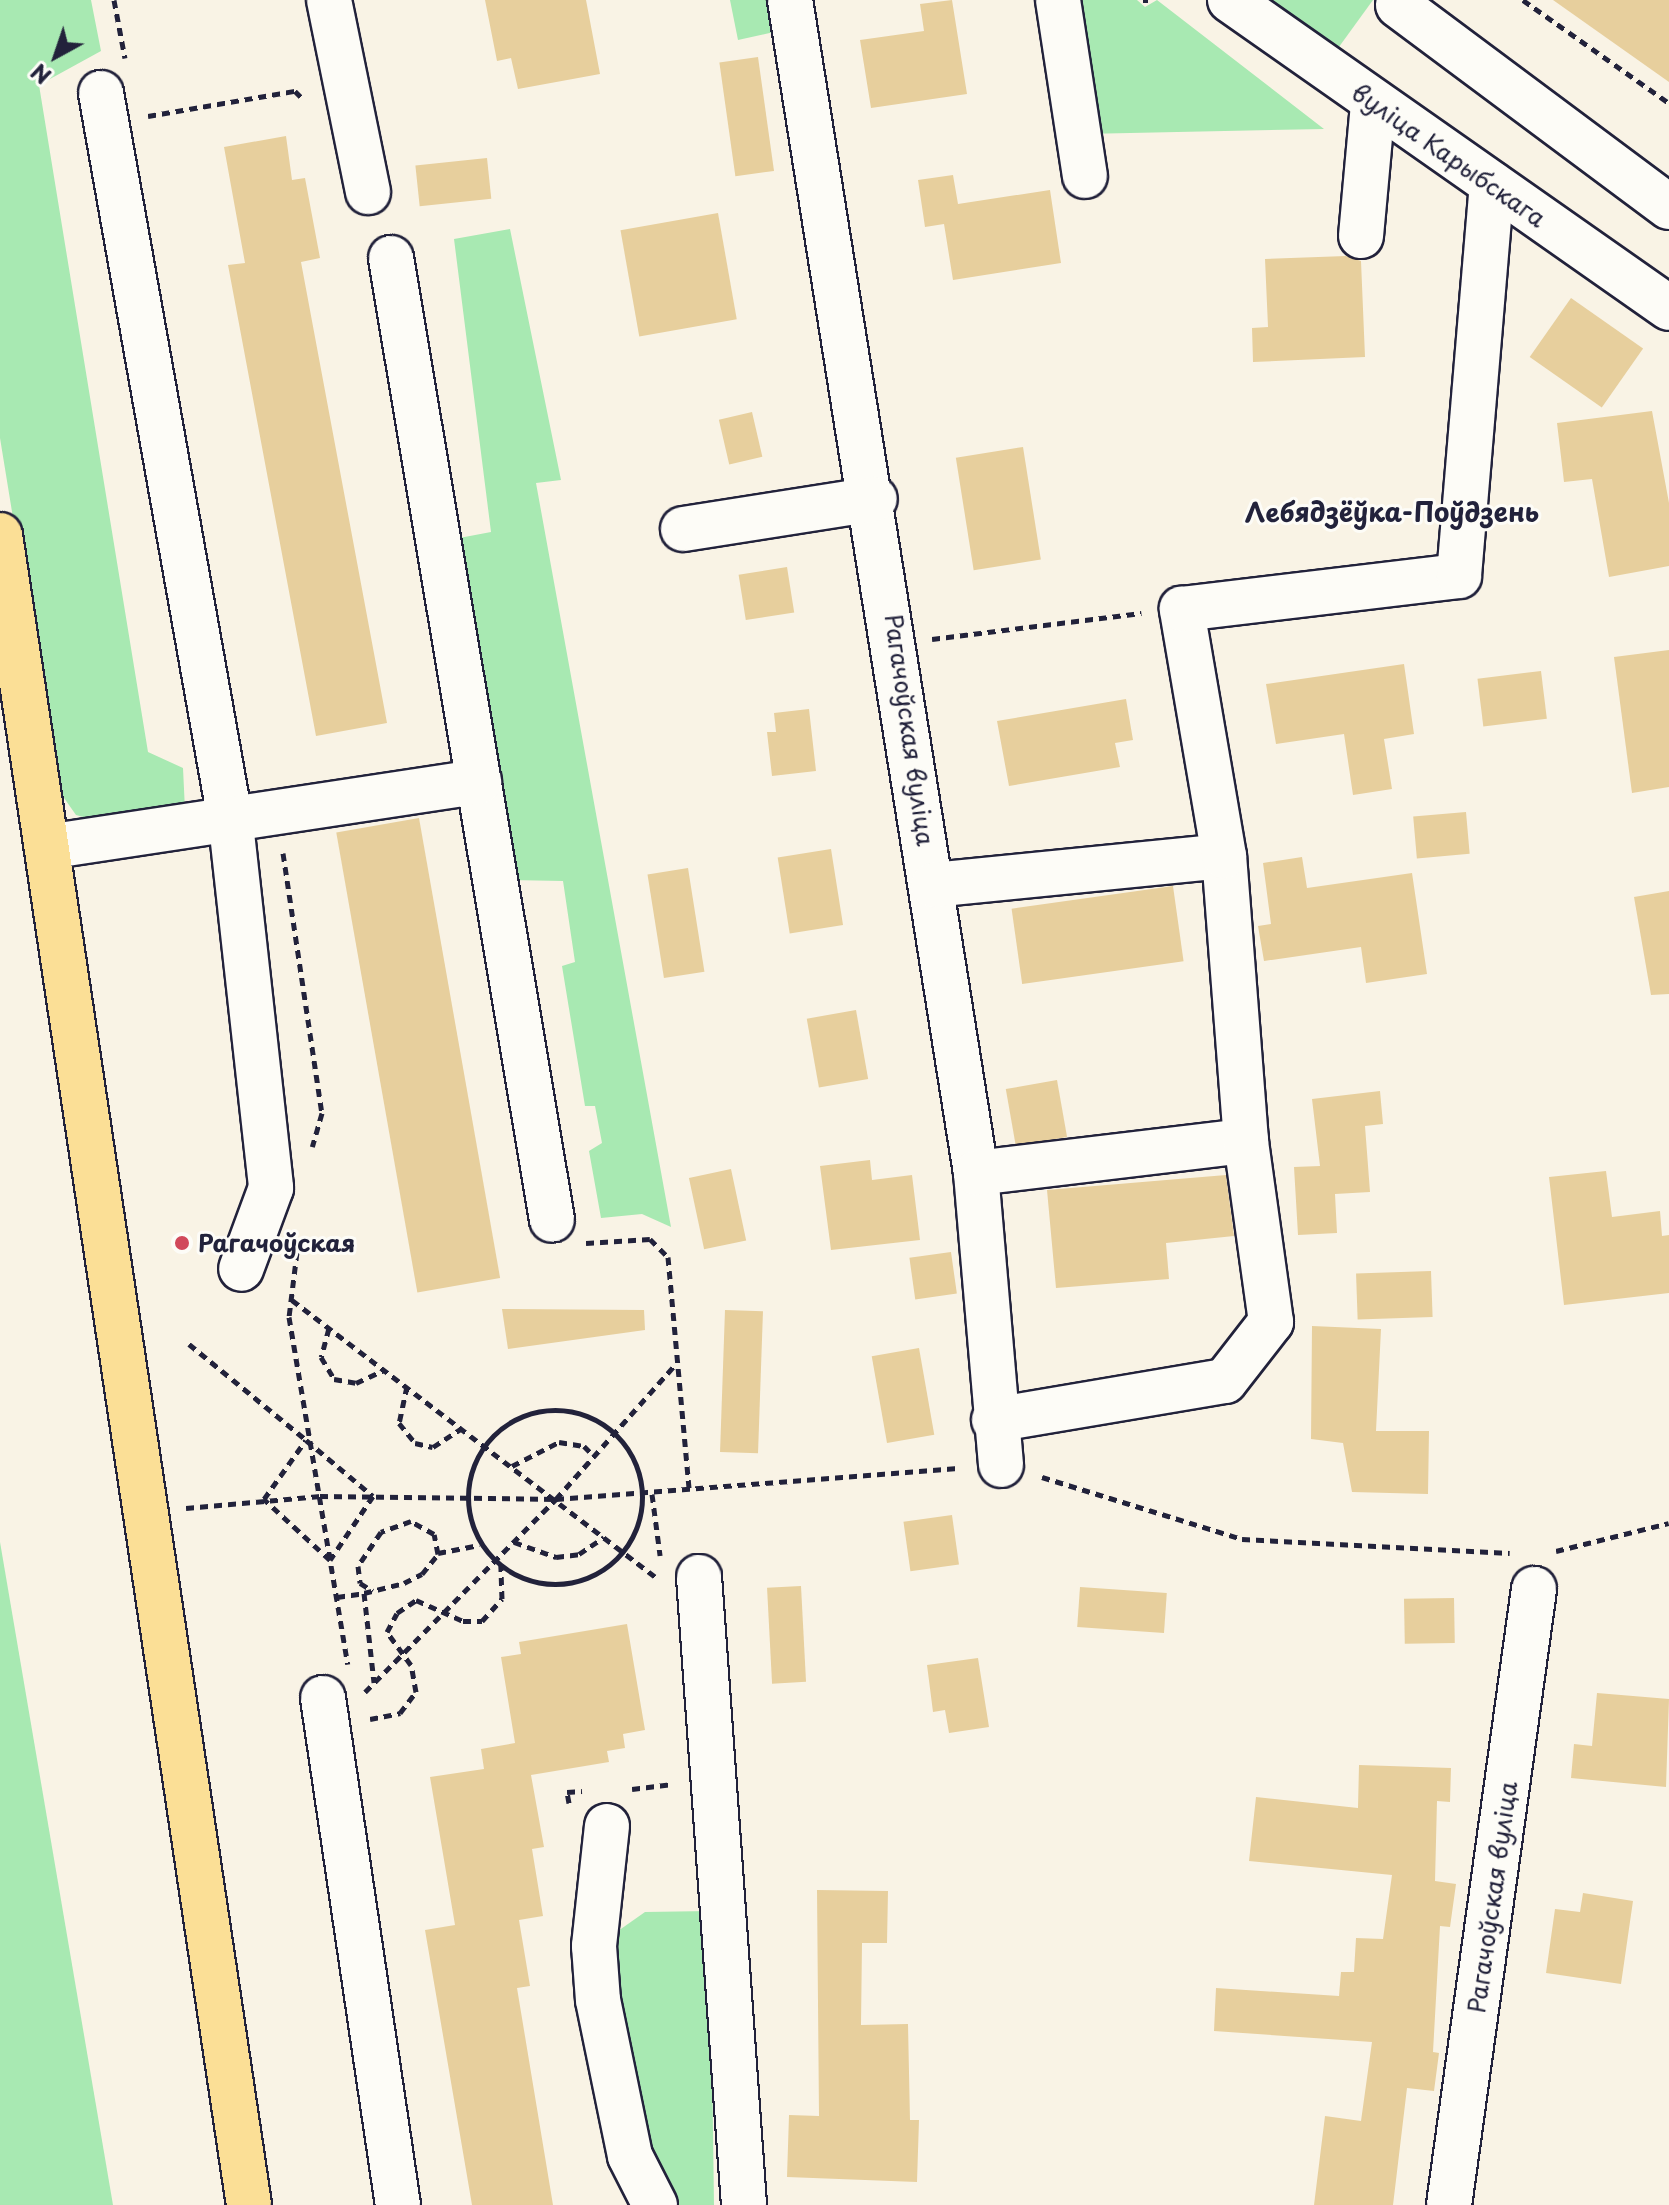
<!DOCTYPE html>
<meta charset="utf-8">
<style>
body{margin:0}
#map{position:relative;width:1669px;height:2205px;overflow:hidden;background:#f9f3e5;font-family:"Playpen Sans",sans-serif}
div>[style]{position:absolute}
[style*='--x']{left:calc(var(--x)*1px);top:calc(var(--y)*1px);width:calc(var(--w)*1px);rotate:calc(var(--a)*1deg)}
.green>*{inset:0;background:#a8e9b2}
.building>*{inset:0;background:#e7cf9d;transform-origin:0 0}
.path>*{height:5px;margin-top:-2.5px;transform-origin:0;background:repeating-linear-gradient(90deg,#22223b 0 8px,transparent 0 14px)}
.path>.ring{margin:-2.5px;padding:0;box-sizing:content-box;background:none;border:5px solid #22223b;border-radius:50%}
.roads{filter:drop-shadow(2px 0 #22223b) drop-shadow(-2px 0 #22223b) drop-shadow(0 2px #22223b) drop-shadow(0 -2px #22223b)}
.minor>*{height:44px;margin:-22px;padding:0 22px;transform-origin:22px;border-radius:22px;background:#fdfcf7}
.major>*{height:44px;margin:-22px;padding:0 22px;transform-origin:22px;border-radius:22px;background:#fbdf96}
.dots>*{width:22px;height:22px;translate:-50% -50%;box-sizing:border-box;border:4px solid #fdfcf7;border-radius:50%}
span{translate:-50% -50%;white-space:nowrap;text-align:center;line-height:1.15;-webkit-text-stroke:6px #fdfcf7;paint-order:stroke}
.street-label{font-size:24px;color:#22223b}
.poi-label{font-size:24px;color:#22223b;font-weight:700}
.left{translate:0 -50%;text-align:left}
.neighbourhood-label{font-size:26px;color:#22223b;font-weight:700}
.north{position:absolute;left:16px;top:16px;width:80px;height:80px;-webkit-text-stroke:6px #fdfcf7;paint-order:stroke;rotate:220deg;font-size:22px;font-weight:700;line-height:32px;text-align:center;color:#22223b}
.north::after{content:'';display:block;margin:auto;width:28px;height:36px;background:#22223b;clip-path:polygon(50% 0,100% 100%,50% 72%,0 100%)}
</style>
<div id="map">
<div class="green">
<i style="clip-path:polygon(0 0,91px 0,101px 51px,39px 85px,148px 752px,183px 768px,185px 810px,98px 821px,76px 815px,57px 788px,0 438px)"></i>
<i style="clip-path:polygon(730px 0,767px 0,774px 32px,738px 40px)"></i>
<i style="clip-path:polygon(1062px 0,1137px 0,1145px 7px,1157px 0,1324px 129px,1083px 134px)"></i>
<i style="clip-path:polygon(1266px 0,1373px 0,1336px 51px)"></i>
<i style="clip-path:polygon(510px 229px,561px 480px,536px 483px,671px 1227px,642px 1214px,601px 1218px,589px 1151px,602px 1143px,595px 1106px,585px 1106px,562px 966px,575px 962px,563px 881px,510px 880px,454px 539px,491px 532px,454px 239px)"></i>
<i style="clip-path:polygon(0 1542px,113px 2205px,0 2205px)"></i>
<i style="clip-path:polygon(710px 1911px,714px 2205px,673px 2205px,639px 2143px,611px 1952px,618px 1931px,645px 1912px)"></i>
</div>
<div class="building">
<i style="clip-path:polygon(485px 0,586px 0,600px 74px,518px 89px,511px 58px,497px 61px)"></i>
<i style="clip-path:polygon(952px 0,967px 94px,871px 108px,860px 40px,924px 31px,920px 4px)"></i>
<i style="clip-path:polygon(1553px 0,1669px 0,1669px 82px)"></i>
<i style="left:758px;top:57px;width:115px;height:39px;rotate:82deg"></i>
<i style="clip-path:polygon(286px 136px,292px 180px,305px 178px,320px 258px,301px 262px,387px 723px,316px 736px,228px 265px,245px 263px,224px 147px)"></i>
<i style="left:487px;top:158px;width:41px;height:72px;rotate:84deg"></i>
<i style="clip-path:polygon(953px 175px,958px 204px,1050px 190px,1061px 263px,953px 280px,944px 224px,925px 227px,918px 180px)"></i>
<i style="left:718px;top:213px;width:108px;height:99px;rotate:80deg"></i>
<i style="clip-path:polygon(1346px 256px,1361px 261px,1365px 357px,1253px 362px,1252px 328px,1268px 327px,1265px 259px)"></i>
<i style="left:1571px;top:298px;width:88px;height:72px;rotate:35deg"></i>
<i style="clip-path:polygon(1652px 411px,1669px 503px,1669px 566px,1609px 577px,1592px 479px,1564px 482px,1557px 423px)"></i>
<i style="left:752px;top:412px;width:46px;height:34px;rotate:77deg"></i>
<i style="left:1023px;top:447px;width:114px;height:68px;rotate:81deg"></i>
<i style="left:787px;top:567px;width:46px;height:49px;rotate:81deg"></i>
<i style="clip-path:polygon(1669px 650px,1669px 787px,1632px 793px,1614px 657px)"></i>
<i style="clip-path:polygon(1404px 664px,1414px 734px,1384px 739px,1392px 789px,1353px 795px,1344px 734px,1276px 744px,1266px 684px)"></i>
<i style="left:1541px;top:671px;width:48px;height:64px;rotate:83deg"></i>
<i style="clip-path:polygon(1126px 699px,1133px 740px,1115px 743px,1120px 767px,1009px 786px,997px 721px)"></i>
<i style="clip-path:polygon(809px 709px,816px 771px,772px 776px,767px 732px,776px 732px,774px 713px)"></i>
<i style="left:1466px;top:812px;width:42px;height:53px;rotate:85deg"></i>
<i style="left:419px;top:818px;width:467px;height:84px;rotate:80deg"></i>
<i style="left:831px;top:849px;width:77px;height:54px;rotate:81deg"></i>
<i style="clip-path:polygon(1302px 857px,1307px 888px,1412px 873px,1427px 974px,1366px 983px,1361px 947px,1264px 961px,1258px 926px,1271px 924px,1263px 863px)"></i>
<i style="left:688px;top:868px;width:105px;height:41px;rotate:81deg"></i>
<i style="left:1173px;top:886px;width:76px;height:163px;rotate:82deg"></i>
<i style="clip-path:polygon(1669px 891px,1669px 994px,1651px 995px,1634px 897px)"></i>
<i style="left:856px;top:1010px;width:70px;height:50px;rotate:80deg"></i>
<i style="left:1057px;top:1080px;width:58px;height:52px;rotate:80deg"></i>
<i style="clip-path:polygon(1380px 1091px,1383px 1124px,1365px 1126px,1370px 1192px,1335px 1194px,1337px 1233px,1298px 1235px,1294px 1167px,1320px 1166px,1312px 1099px)"></i>
<i style="clip-path:polygon(870px 1160px,872px 1180px,912px 1175px,920px 1240px,831px 1250px,820px 1166px)"></i>
<i style="left:731px;top:1169px;width:73px;height:43px;rotate:78deg"></i>
<i style="clip-path:polygon(1606px 1171px,1612px 1217px,1660px 1211px,1662px 1236px,1669px 1235px,1669px 1293px,1564px 1305px,1549px 1177px)"></i>
<i style="clip-path:polygon(1226px 1175px,1234px 1236px,1166px 1243px,1169px 1279px,1056px 1288px,1047px 1190px)"></i>
<i style="left:951px;top:1252px;width:42px;height:42px;rotate:82deg"></i>
<i style="left:1431px;top:1271px;width:46px;height:75px;rotate:88deg"></i>
<i style="clip-path:polygon(502px 1309px,644px 1310px,645px 1330px,508px 1349px)"></i>
<i style="left:725px;top:1310px;width:38px;height:142px;rotate:2deg"></i>
<i style="clip-path:polygon(1312px 1326px,1381px 1329px,1376px 1431px,1429px 1431px,1428px 1494px,1352px 1492px,1343px 1443px,1311px 1439px)"></i>
<i style="left:919px;top:1348px;width:88px;height:48px;rotate:80deg"></i>
<i style="left:952px;top:1515px;width:50px;height:49px;rotate:82deg"></i>
<i style="left:801px;top:1586px;width:96px;height:34px;rotate:87deg"></i>
<i style="left:1080px;top:1587px;width:87px;height:40px;rotate:4deg"></i>
<i style="left:1454px;top:1598px;width:45px;height:50px;rotate:89deg"></i>
<i style="clip-path:polygon(627px 1624px,645px 1730px,623px 1734px,625px 1748px,607px 1751px,609px 1762px,531px 1775px,544px 1847px,532px 1849px,543px 1916px,519px 1920px,530px 1986px,517px 1988px,553px 2205px,472px 2205px,425px 1930px,455px 1925px,430px 1777px,484px 1769px,481px 1749px,515px 1743px,501px 1657px,521px 1654px,519px 1642px)"></i>
<i style="clip-path:polygon(978px 1658px,989px 1727px,949px 1733px,945px 1710px,933px 1712px,927px 1665px)"></i>
<i style="clip-path:polygon(1597px 1693px,1669px 1699px,1666px 1787px,1571px 1778px,1574px 1744px,1592px 1746px)"></i>
<i style="clip-path:polygon(1359px 1765px,1451px 1768px,1450px 1802px,1437px 1801px,1435px 1881px,1456px 1884px,1450px 1927px,1440px 1926px,1433px 2052px,1439px 2053px,1434px 2091px,1407px 2088px,1393px 2205px,1314px 2205px,1325px 2116px,1361px 2121px,1372px 2042px,1214px 2031px,1216px 1988px,1339px 1996px,1341px 1972px,1354px 1972px,1356px 1938px,1383px 1939px,1392px 1875px,1249px 1861px,1256px 1797px,1358px 1808px)"></i>
<i style="clip-path:polygon(817px 1890px,888px 1891px,887px 1943px,862px 1943px,861px 2025px,908px 2024px,910px 2120px,919px 2120px,917px 2182px,787px 2177px,789px 2115px,819px 2116px)"></i>
<i style="clip-path:polygon(1583px 1893px,1633px 1901px,1621px 1984px,1546px 1973px,1555px 1909px,1580px 1912px)"></i>
</div>
<div class="path">
<i style="--x:114;--y:0;--w:59;--a:79.3"></i>
<i style="--x:1143;--y:0;--w:5;--a:0"></i>
<i style="--x:1523;--y:0;--w:179;--a:35.2"></i>
<i style="--x:148;--y:116;--w:149;--a:-9.7"></i>
<i style="--x:295;--y:91;--w:13;--a:45"></i>
<i style="--x:932;--y:639;--w:211;--a:-7.1"></i>
<i style="--x:283;--y:853;--w:263;--a:81.5"></i>
<i style="--x:322;--y:1113;--w:35;--a:106"></i>
<i style="--x:586;--y:1243;--w:64;--a:-3.6"></i>
<i style="--x:650;--y:1239;--w:25;--a:45"></i>
<i style="--x:668;--y:1257;--w:233;--a:84.8"></i>
<i style="--x:297;--y:1252;--w:65;--a:97"></i>
<i style="--x:289;--y:1317;--w:352;--a:80.4"></i>
<i style="--x:292;--y:1300;--w:457;--a:37.3"></i>
<i style="--x:329;--y:1328;--w:30;--a:105"></i>
<i style="--x:321;--y:1357;--w:26;--a:59"></i>
<i style="--x:334;--y:1379;--w:22;--a:10"></i>
<i style="--x:356;--y:1383;--w:31;--a:-25"></i>
<i style="--x:189;--y:1344;--w:150;--a:39.3"></i>
<i style="--x:407;--y:1386;--w:38;--a:102"></i>
<i style="--x:399;--y:1423;--w:26;--a:51"></i>
<i style="--x:415;--y:1443;--w:18;--a:13"></i>
<i style="--x:433;--y:1447;--w:35;--a:-33"></i>
<i class="ring" style="left:468px;top:1410px;width:169px;height:169px"></i>
<i style="--x:306;--y:1440;--w:87;--a:39.9"></i>
<i style="--x:373;--y:1496;--w:77;--a:123.9"></i>
<i style="--x:330;--y:1560;--w:90;--a:-137.3"></i>
<i style="--x:264;--y:1499;--w:72;--a:-54.6"></i>
<i style="--x:512;--y:1466;--w:53;--a:-27.1"></i>
<i style="--x:559;--y:1442;--w:25;--a:9"></i>
<i style="--x:584;--y:1446;--w:14;--a:45"></i>
<i style="--x:1042;--y:1477;--w:209;--a:17.2"></i>
<i style="--x:1242;--y:1539;--w:268;--a:3"></i>
<i style="--x:652;--y:1494;--w:62;--a:82.5"></i>
<i style="--x:186;--y:1508;--w:135;--a:-5.1"></i>
<i style="--x:320;--y:1496;--w:236;--a:0.7"></i>
<i style="--x:556;--y:1499;--w:403;--a:-4.4"></i>
<i style="--x:514;--y:1542;--w:45;--a:19.7"></i>
<i style="--x:556;--y:1557;--w:23;--a:-7"></i>
<i style="--x:579;--y:1554;--w:30;--a:-34"></i>
<i style="--x:1556;--y:1551;--w:116;--a:-13.9"></i>
<i style="--x:438;--y:1553;--w:42;--a:-11"></i>
<i style="--x:364;--y:1593;--w:41;--a:-14"></i>
<i style="--x:404;--y:1583;--w:20;--a:-27"></i>
<i style="--x:422;--y:1574;--w:26;--a:-51"></i>
<i style="--x:438;--y:1554;--w:20;--a:-101"></i>
<i style="--x:434;--y:1534;--w:26;--a:-151"></i>
<i style="--x:411;--y:1521;--w:32;--a:160"></i>
<i style="--x:381;--y:1532;--w:41;--a:124.1"></i>
<i style="--x:358;--y:1566;--w:17;--a:83"></i>
<i style="--x:360;--y:1583;--w:15;--a:32"></i>
<i style="--x:337;--y:1597;--w:27;--a:-8"></i>
<i style="--x:364;--y:1593;--w:90;--a:83.6"></i>
<i style="--x:365;--y:1692;--w:272;--a:-45.3"></i>
<i style="--x:556;--y:1499;--w:179;--a:-48.4"></i>
<i style="--x:370;--y:1719;--w:31;--a:-11"></i>
<i style="--x:400;--y:1713;--w:26;--a:-53"></i>
<i style="--x:416;--y:1692;--w:27;--a:-100"></i>
<i style="--x:411;--y:1665;--w:41;--a:-126"></i>
<i style="--x:387;--y:1632;--w:21;--a:-62"></i>
<i style="--x:397;--y:1613;--w:23;--a:-34"></i>
<i style="--x:416;--y:1600;--w:51;--a:24.1"></i>
<i style="--x:463;--y:1621;--w:19;--a:0"></i>
<i style="--x:482;--y:1621;--w:30;--a:-48"></i>
<i style="--x:502;--y:1599;--w:34;--a:-92"></i>
<i style="--x:632;--y:1789;--w:41;--a:-7"></i>
<i style="--x:569;--y:1803;--w:11;--a:-100"></i>
<i style="--x:567;--y:1792;--w:15;--a:-4"></i>
</div>
<div class="roads">
<div class="minor">
<i style="--x:329;--y:0;--w:196;--a:78.5"></i>
<i style="--x:790;--y:0;--w:1188;--a:80.99"></i>
<i style="--x:976;--y:1173;--w:293;--a:85.1"></i>
<i style="--x:1058;--y:0;--w:178;--a:81.3"></i>
<i style="--x:1230;--y:0;--w:536;--a:35.05"></i>
<i style="--x:1398;--y:5;--w:338;--a:36.7"></i>
<i style="--x:101;--y:93;--w:742;--a:79.92"></i>
<i style="--x:231;--y:824;--w:366;--a:83.7"></i>
<i style="--x:271;--y:1188;--w:86;--a:110.3"></i>
<i style="--x:1361;--y:236;--w:134;--a:-84.8"></i>
<i style="--x:391;--y:258;--w:975;--a:80.5"></i>
<i style="--x:683;--y:529;--w:194;--a:-8.9"></i>
<i style="--x:47;--y:847;--w:437;--a:-8.6"></i>
<i style="--x:933;--y:885;--w:292;--a:-5.7"></i>
<i style="--x:976;--y:1173;--w:272;--a:-6.8"></i>
<i style="--x:994;--y:1420;--w:234;--a:-9.6"></i>
<i style="--x:1225;--y:1381;--w:75;--a:-52.1"></i>
<i style="--x:1271;--y:1322;--w:183;--a:-97.9"></i>
<i style="--x:1246;--y:1141;--w:286;--a:-94.4"></i>
<i style="--x:1224;--y:856;--w:251;--a:-99.7"></i>
<i style="--x:1182;--y:609;--w:279;--a:-6.8"></i>
<i style="--x:1459;--y:576;--w:393;--a:-85.2"></i>
<i style="--x:699;--y:1577;--w:630;--a:85.9"></i>
<i style="--x:323;--y:1698;--w:513;--a:81.59"></i>
<i style="--x:607;--y:1826;--w:121;--a:96.2"></i>
<i style="--x:594;--y:1946;--w:54;--a:85.8"></i>
<i style="--x:598;--y:2000;--w:159;--a:78.4"></i>
<i style="--x:630;--y:2156;--w:55;--a:63"></i>
<i style="--x:1449;--y:2205;--w:622;--a:-82.14"></i>
</div>
<div class="major">
<i style="--x:0;--y:535;--w:1688;--a:81.52"></i>
</div>
</div>
<div class="dots">
<i style="left:182px;top:1243px;background:#d1495b"></i>
</div>
<div class="street-label">
<span style="left:1449px;top:155px;rotate:35deg">вуліца Карыбскага</span>
<span style="left:910px;top:730px;rotate:82deg">Рагачоўская вуліца</span>
<span style="left:1492px;top:1897px;rotate:-82deg">Рагачоўская вуліца</span>
</div>
<div class="poi-label">
<span class="left" style="left:198px;top:1243px">Рагачоўская</span>
</div>
<div class="neighbourhood-label">
<span style="left:1392px;top:512px">Лебядзёўка-Поўдзень</span>
</div>
<div class="north">N</div>
</div>
